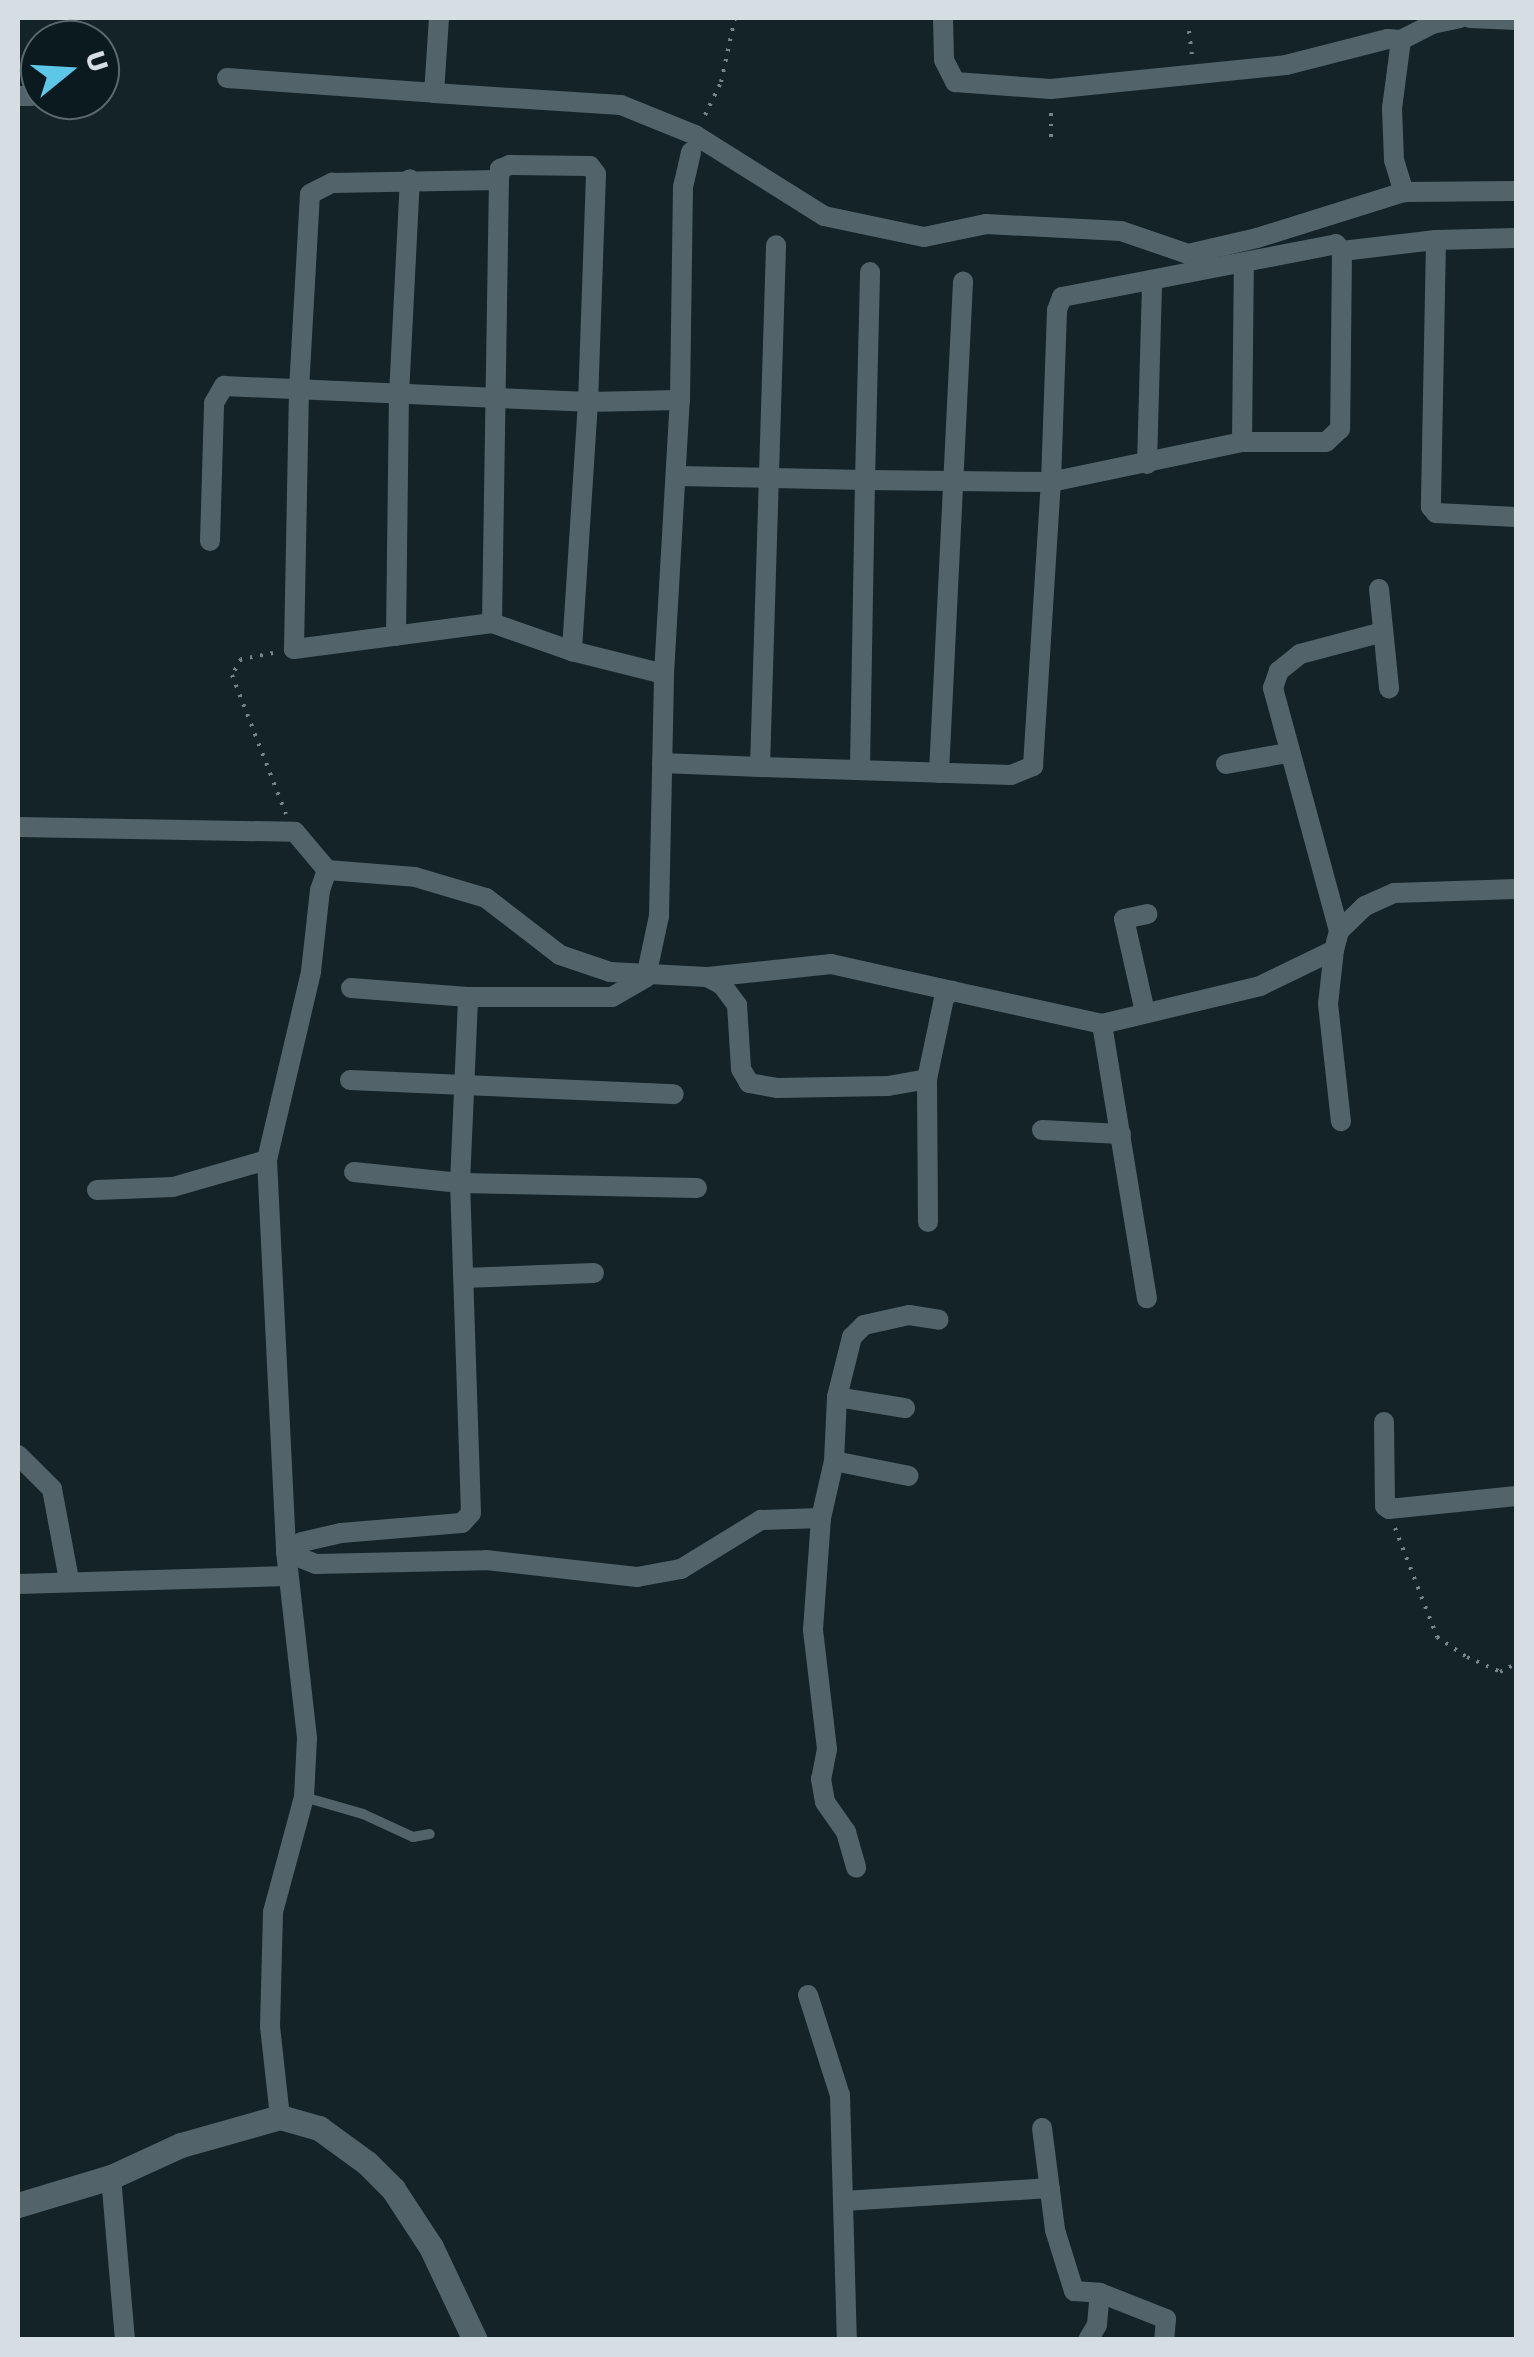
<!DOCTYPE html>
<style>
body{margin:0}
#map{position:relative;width:1534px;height:2357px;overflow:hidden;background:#132328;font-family:"Work Sans",sans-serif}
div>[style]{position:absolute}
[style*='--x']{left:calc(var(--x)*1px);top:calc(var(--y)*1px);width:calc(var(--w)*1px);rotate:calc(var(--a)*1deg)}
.path>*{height:4px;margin-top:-2px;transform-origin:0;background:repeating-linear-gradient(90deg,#778488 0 2.5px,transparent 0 10.5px)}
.service>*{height:10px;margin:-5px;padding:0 5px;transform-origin:5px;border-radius:5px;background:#52646a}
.minor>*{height:20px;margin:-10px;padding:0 10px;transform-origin:10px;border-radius:10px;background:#52646a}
.tertiary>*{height:25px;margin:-12.5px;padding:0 12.5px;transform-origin:12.5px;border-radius:12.5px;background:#52646a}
span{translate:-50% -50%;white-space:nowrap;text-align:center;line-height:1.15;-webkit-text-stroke:10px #0a1a1f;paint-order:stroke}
.frame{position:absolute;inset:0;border:20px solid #d5dee2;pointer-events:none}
.north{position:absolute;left:20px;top:20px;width:100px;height:100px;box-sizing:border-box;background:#0a1a1f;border:2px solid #5b686d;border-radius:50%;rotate:72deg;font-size:28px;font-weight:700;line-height:40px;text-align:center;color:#d5dee2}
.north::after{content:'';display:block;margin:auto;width:35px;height:45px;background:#5dc7e8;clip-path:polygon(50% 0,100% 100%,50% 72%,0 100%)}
</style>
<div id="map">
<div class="path">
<i style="--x:1189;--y:31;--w:25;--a:83"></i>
<i style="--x:705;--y:115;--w:37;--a:-64"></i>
<i style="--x:721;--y:82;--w:66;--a:-77.7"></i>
<i style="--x:1051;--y:137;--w:28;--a:-90"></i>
<i style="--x:273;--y:653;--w:33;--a:169"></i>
<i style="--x:241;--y:659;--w:18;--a:119"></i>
<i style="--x:232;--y:675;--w:149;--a:68.8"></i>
<i style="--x:1395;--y:1528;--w:117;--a:68.9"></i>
<i style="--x:1437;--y:1637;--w:36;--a:34"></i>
<i style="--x:1467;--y:1657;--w:36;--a:24"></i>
<i style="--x:1500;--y:1672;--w:18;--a:-27"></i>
</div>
<div class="service">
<i style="--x:304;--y:1797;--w:61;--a:16.1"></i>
<i style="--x:363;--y:1814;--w:55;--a:24.7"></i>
<i style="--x:413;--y:1837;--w:17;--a:-10"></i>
</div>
<div class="minor">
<i style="--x:439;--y:18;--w:75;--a:93.8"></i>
<i style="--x:434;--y:93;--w:187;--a:3.7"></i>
<i style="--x:621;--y:105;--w:80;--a:22.1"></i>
<i style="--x:695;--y:135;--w:152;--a:32.1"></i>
<i style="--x:824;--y:216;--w:102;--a:11.9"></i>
<i style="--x:924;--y:237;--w:63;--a:-11.8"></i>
<i style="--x:986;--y:224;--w:135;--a:3"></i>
<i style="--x:1121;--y:231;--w:71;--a:18.9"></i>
<i style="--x:1188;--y:254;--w:71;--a:-13.1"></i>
<i style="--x:1257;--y:238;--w:154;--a:-17.4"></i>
<i style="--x:943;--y:18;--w:42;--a:88.6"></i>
<i style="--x:944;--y:60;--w:25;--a:63"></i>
<i style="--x:955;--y:82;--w:96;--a:4.2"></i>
<i style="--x:1051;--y:89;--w:236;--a:-5.8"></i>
<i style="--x:1286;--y:65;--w:105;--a:-14.3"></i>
<i style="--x:1388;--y:39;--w:13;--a:4"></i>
<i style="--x:1401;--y:40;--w:69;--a:97.5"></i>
<i style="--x:1392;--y:108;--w:52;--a:87.8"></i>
<i style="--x:1394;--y:160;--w:34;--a:73"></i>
<i style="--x:1404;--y:192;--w:112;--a:-0.5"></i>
<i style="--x:1470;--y:18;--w:46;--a:2.5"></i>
<i style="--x:1401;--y:40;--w:35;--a:-27"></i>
<i style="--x:1432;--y:24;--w:29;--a:-12"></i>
<i style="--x:227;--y:78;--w:208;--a:4.1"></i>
<i style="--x:18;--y:96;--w:14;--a:0"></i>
<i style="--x:1436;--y:240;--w:267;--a:91.1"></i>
<i style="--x:1431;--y:507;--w:8;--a:50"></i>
<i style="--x:1436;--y:513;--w:80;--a:2.9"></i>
<i style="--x:1342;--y:251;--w:95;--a:-6.7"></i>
<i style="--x:1436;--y:240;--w:80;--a:-1.4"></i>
<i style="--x:1242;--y:442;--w:179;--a:-89.4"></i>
<i style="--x:1147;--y:464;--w:184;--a:-88.4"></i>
<i style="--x:677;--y:476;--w:188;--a:1.2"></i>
<i style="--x:865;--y:480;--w:290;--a:91"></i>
<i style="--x:210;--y:541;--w:138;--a:-88.3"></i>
<i style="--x:214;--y:403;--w:20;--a:-60"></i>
<i style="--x:224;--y:386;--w:364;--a:2.5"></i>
<i style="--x:588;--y:402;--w:250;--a:93.7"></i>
<i style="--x:1379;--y:589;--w:100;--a:84.2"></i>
<i style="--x:492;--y:623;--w:443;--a:-89.1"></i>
<i style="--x:396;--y:636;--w:241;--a:-89.3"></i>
<i style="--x:399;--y:395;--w:216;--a:-87.1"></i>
<i style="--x:664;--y:674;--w:95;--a:-166"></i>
<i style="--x:572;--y:651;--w:85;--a:-160.7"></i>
<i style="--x:492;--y:623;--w:200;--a:172.5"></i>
<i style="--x:294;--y:649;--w:259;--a:-88.9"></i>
<i style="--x:299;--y:390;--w:196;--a:-86.8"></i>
<i style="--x:310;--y:194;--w:25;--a:-27"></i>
<i style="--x:332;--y:183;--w:167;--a:-1"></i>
<i style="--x:499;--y:180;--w:11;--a:-85"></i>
<i style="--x:500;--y:169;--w:11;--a:-22"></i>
<i style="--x:510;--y:165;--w:80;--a:0.7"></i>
<i style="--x:590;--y:166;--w:10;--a:53"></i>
<i style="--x:596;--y:174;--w:228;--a:92"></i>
<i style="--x:588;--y:402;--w:92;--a:-1.2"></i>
<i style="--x:662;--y:763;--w:98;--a:2.3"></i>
<i style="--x:760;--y:767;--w:522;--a:-88.24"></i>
<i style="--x:1226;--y:764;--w:62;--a:-10.2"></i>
<i style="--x:760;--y:767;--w:251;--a:1.8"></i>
<i style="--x:1011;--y:775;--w:24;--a:-22"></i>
<i style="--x:1033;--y:766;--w:285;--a:-86.4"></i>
<i style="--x:1051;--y:482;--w:172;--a:-88"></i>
<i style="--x:1057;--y:310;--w:14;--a:-69"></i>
<i style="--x:1062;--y:297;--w:279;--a:-10.9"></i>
<i style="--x:1336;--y:244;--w:9;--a:49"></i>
<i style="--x:1342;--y:251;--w:178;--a:90.6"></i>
<i style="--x:1340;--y:429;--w:19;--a:137"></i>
<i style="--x:1326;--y:442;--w:84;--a:180"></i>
<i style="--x:1242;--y:442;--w:195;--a:168.2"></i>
<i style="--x:1051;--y:482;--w:186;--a:-179.4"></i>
<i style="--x:865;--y:480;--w:208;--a:-88.6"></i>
<i style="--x:939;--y:773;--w:492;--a:-87.2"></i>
<i style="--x:18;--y:827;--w:277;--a:1"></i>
<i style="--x:295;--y:832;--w:50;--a:49.9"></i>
<i style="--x:327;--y:870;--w:88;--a:4.5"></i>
<i style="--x:415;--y:877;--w:74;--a:16.5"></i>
<i style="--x:486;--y:898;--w:93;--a:37.6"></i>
<i style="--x:560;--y:955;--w:53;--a:18.8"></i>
<i style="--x:610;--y:972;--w:97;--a:3"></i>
<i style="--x:707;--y:977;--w:17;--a:28"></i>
<i style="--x:722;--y:985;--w:25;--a:53"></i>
<i style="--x:737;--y:1005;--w:64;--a:86.4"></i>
<i style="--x:741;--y:1069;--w:16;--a:60"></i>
<i style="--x:749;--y:1083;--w:28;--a:10"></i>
<i style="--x:777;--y:1088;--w:111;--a:-1"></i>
<i style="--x:888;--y:1086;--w:40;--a:-10"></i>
<i style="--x:927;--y:1079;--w:83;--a:-78.1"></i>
<i style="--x:944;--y:998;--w:11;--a:-41"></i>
<i style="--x:952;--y:991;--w:154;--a:12.4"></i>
<i style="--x:1102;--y:1024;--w:163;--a:-13.5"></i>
<i style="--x:1260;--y:986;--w:82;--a:-25.9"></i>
<i style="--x:1334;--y:950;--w:20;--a:-75"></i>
<i style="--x:1339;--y:931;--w:36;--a:-44"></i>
<i style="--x:1365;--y:906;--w:32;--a:-24"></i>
<i style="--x:1394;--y:893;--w:122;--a:-1.9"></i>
<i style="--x:327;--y:870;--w:21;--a:109"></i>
<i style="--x:320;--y:890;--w:82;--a:96.3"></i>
<i style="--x:311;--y:972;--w:193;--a:103.2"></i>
<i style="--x:267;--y:1160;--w:392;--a:87.2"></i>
<i style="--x:286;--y:1552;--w:32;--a:22"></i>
<i style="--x:316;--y:1564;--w:170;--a:-1.3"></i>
<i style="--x:486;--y:1560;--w:152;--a:6.4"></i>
<i style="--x:637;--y:1577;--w:45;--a:-10.3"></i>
<i style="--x:681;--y:1569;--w:94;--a:-31.5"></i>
<i style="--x:761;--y:1520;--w:60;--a:-1.9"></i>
<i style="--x:821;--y:1518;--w:58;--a:-77.2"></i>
<i style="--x:834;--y:1461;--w:64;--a:-87.3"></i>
<i style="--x:837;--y:1397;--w:62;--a:-76"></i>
<i style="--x:852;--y:1337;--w:17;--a:-45"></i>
<i style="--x:864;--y:1325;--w:46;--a:-12.5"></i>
<i style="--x:909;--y:1315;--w:30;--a:9"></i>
<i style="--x:1339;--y:931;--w:252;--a:-105.2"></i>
<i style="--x:1273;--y:688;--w:18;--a:-71"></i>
<i style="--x:1279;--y:671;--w:27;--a:-39"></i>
<i style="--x:1300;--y:654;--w:86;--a:-14.8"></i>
<i style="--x:1334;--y:950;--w:54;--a:96.3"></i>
<i style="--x:1328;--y:1004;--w:118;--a:83.7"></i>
<i style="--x:708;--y:977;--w:124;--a:-6"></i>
<i style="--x:831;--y:964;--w:124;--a:12.6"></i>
<i style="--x:351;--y:988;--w:117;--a:4.4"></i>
<i style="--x:1145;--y:1012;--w:95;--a:-102.7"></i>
<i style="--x:1124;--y:919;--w:24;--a:-12"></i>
<i style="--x:1102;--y:1024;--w:278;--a:80.7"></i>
<i style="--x:927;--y:1079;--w:143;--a:89.6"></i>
<i style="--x:350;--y:1080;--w:324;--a:2.5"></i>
<i style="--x:1042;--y:1130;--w:79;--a:2.9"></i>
<i style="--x:354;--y:1172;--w:107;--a:5.9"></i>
<i style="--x:460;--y:1183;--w:237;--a:1.2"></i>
<i style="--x:97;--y:1190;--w:76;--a:-2.3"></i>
<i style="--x:173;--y:1187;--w:98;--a:-16"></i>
<i style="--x:464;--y:1278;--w:130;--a:-2.2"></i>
<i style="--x:837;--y:1397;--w:69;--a:9.2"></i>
<i style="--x:1384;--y:1422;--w:84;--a:89.3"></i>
<i style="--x:1385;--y:1506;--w:5;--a:37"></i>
<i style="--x:1389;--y:1509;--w:128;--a:-5.8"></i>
<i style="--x:18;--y:1455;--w:48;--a:45"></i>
<i style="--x:52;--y:1489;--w:93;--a:79.4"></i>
<i style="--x:834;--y:1461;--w:76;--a:11.3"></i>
<i style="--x:821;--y:1518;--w:112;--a:94.1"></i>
<i style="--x:813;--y:1630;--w:120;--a:83.3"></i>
<i style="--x:827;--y:1749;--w:31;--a:101"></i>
<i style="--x:821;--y:1779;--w:23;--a:80"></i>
<i style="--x:825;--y:1802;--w:37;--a:55"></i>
<i style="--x:846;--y:1832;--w:37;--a:74"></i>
<i style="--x:18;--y:1584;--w:270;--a:-1.7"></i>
<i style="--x:808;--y:1995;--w:105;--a:72.3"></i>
<i style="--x:840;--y:2095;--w:245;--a:88.4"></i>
<i style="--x:280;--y:2117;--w:91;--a:-96.3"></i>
<i style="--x:270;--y:2027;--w:115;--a:-88.5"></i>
<i style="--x:273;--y:1912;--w:119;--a:-74.9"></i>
<i style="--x:304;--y:1797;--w:59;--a:-87.1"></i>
<i style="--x:307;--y:1738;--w:187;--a:-96.4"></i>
<i style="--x:286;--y:1552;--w:19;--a:-32"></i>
<i style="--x:302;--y:1542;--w:40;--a:-13"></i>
<i style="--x:341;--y:1533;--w:121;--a:-4.7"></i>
<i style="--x:462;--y:1523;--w:13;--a:-48"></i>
<i style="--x:471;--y:1513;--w:330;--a:-91.9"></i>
<i style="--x:460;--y:1183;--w:186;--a:-87.5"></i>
<i style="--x:468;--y:997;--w:144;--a:0"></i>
<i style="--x:612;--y:997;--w:39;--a:-30"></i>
<i style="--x:646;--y:977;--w:62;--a:-78"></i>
<i style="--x:659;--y:916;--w:242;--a:-88.8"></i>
<i style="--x:664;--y:674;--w:274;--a:-86.7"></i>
<i style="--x:680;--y:400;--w:213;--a:-89.2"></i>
<i style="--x:683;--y:187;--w:36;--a:-77"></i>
<i style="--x:1042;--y:2128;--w:103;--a:82.7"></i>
<i style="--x:1055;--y:2230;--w:64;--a:72.7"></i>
<i style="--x:1074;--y:2291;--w:26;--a:4"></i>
<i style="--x:1100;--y:2293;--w:71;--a:21.5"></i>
<i style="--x:1166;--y:2319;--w:21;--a:95"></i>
<i style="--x:111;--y:2177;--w:164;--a:85.1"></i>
<i style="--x:844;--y:2201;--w:206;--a:-3.6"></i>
<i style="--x:1088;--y:2340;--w:17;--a:-59"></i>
<i style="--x:1097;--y:2325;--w:32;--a:-85"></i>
</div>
<div class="tertiary">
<i style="--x:18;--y:2205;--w:97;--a:-16.8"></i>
<i style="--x:111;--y:2177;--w:77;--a:-24.6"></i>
<i style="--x:181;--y:2145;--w:103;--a:-15.8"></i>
<i style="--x:280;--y:2117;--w:41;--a:15.8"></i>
<i style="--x:319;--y:2128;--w:59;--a:36.1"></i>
<i style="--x:367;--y:2163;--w:37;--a:45"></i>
<i style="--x:393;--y:2189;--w:69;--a:56.8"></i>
<i style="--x:431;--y:2247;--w:103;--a:64.7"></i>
</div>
<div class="frame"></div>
<div class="north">U</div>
</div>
